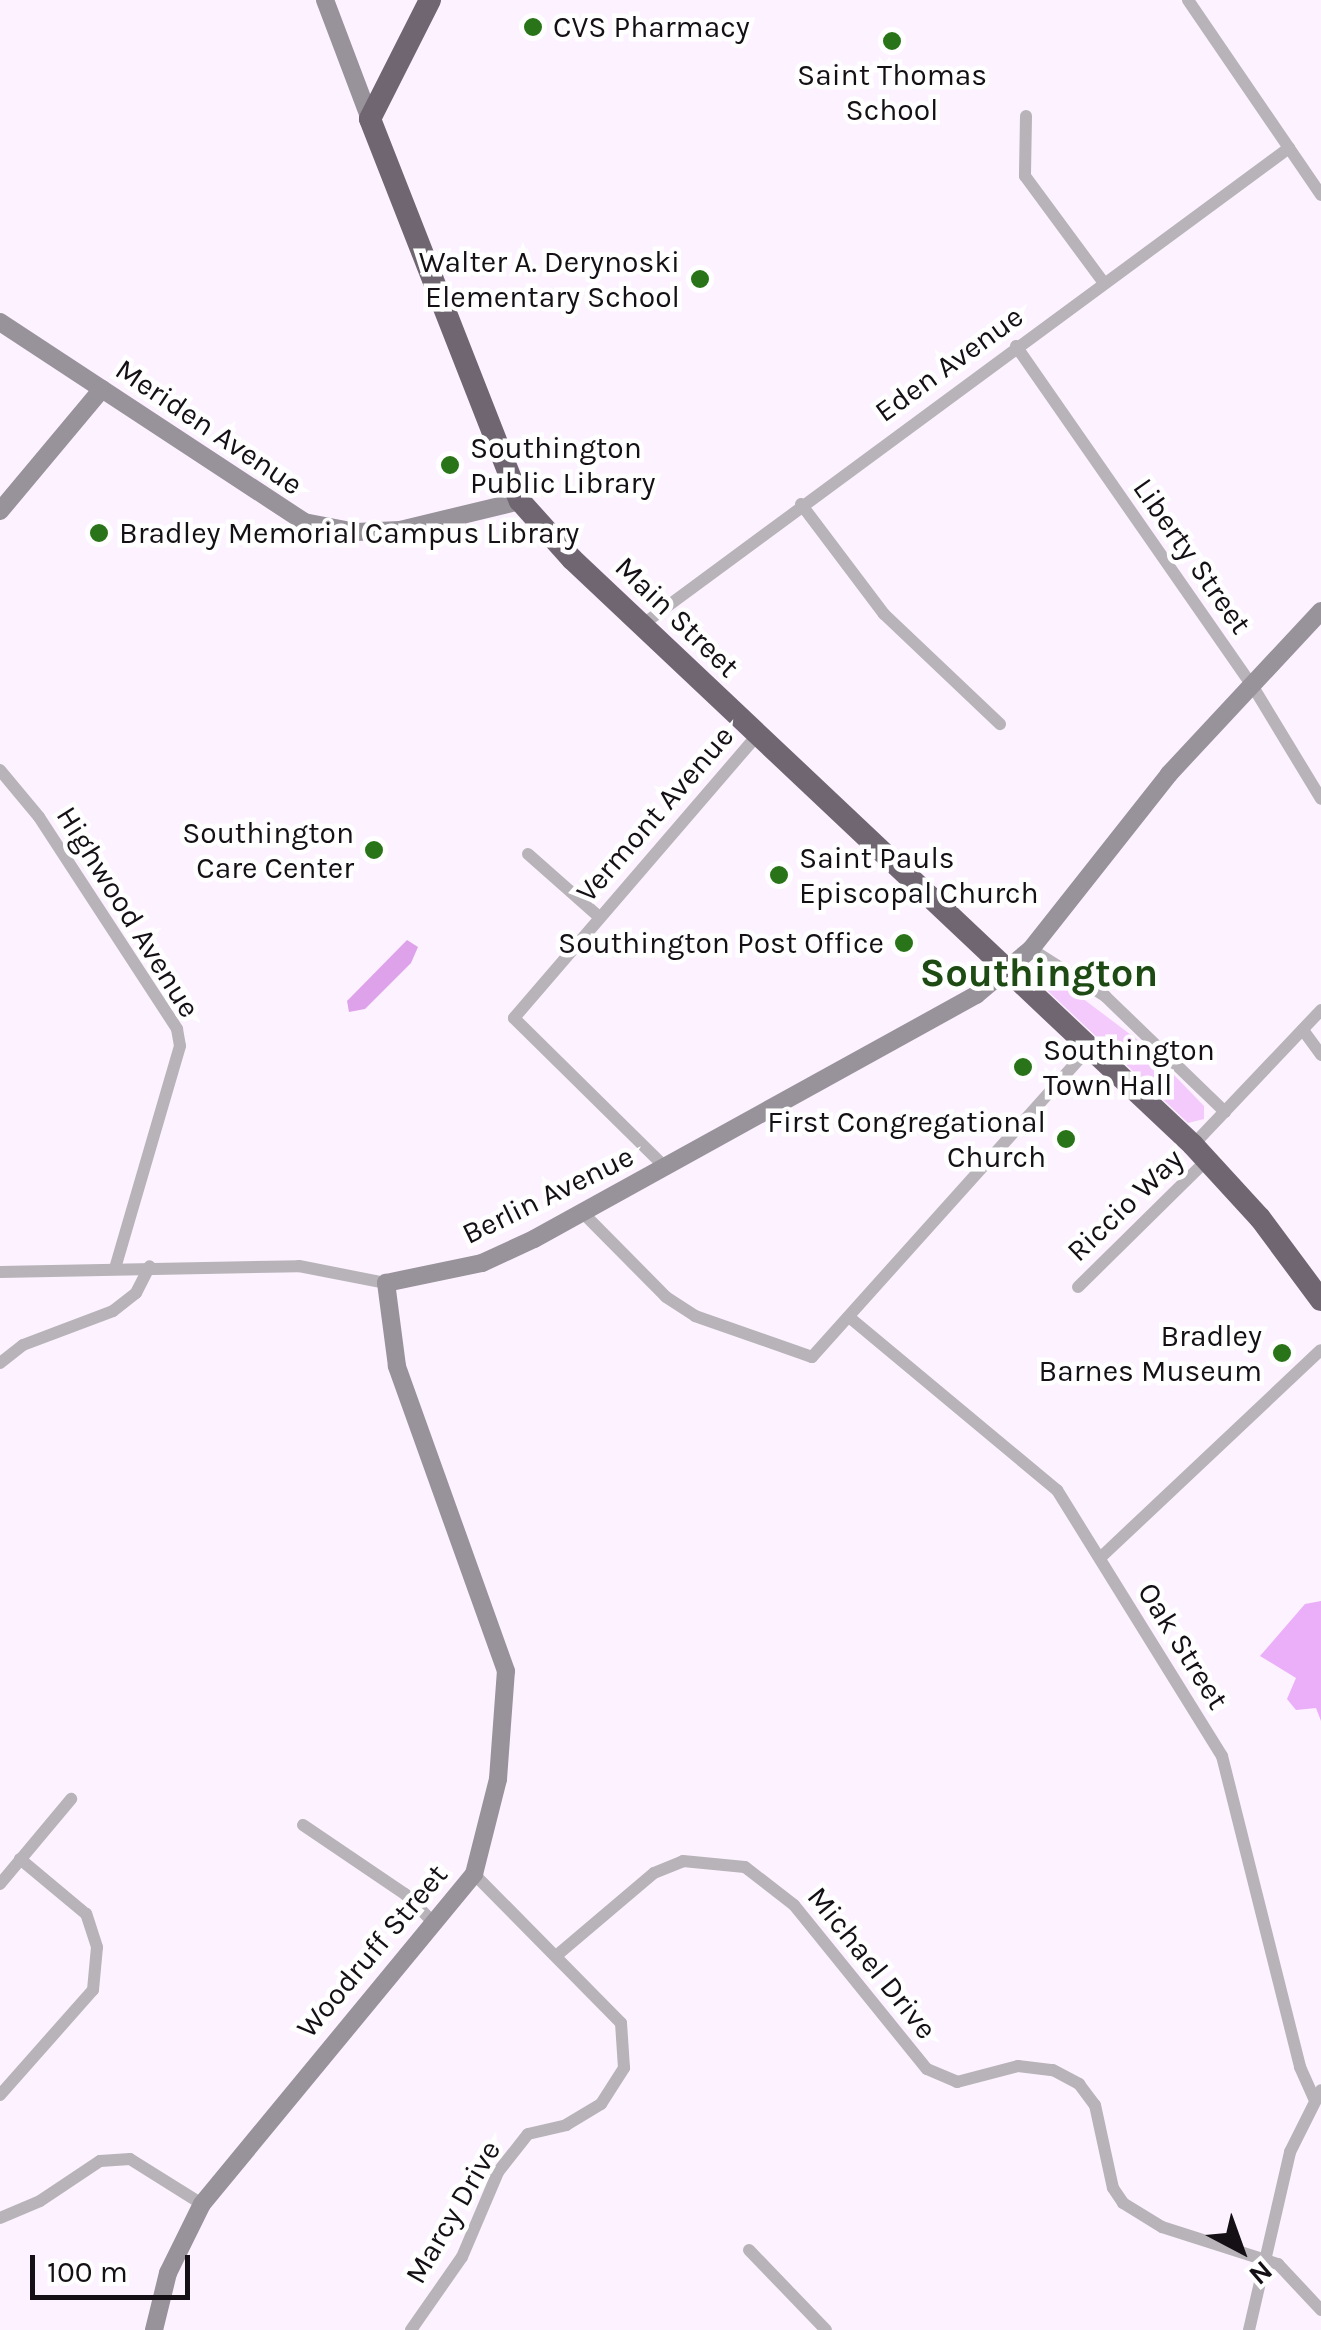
<!DOCTYPE html>
<style>
body{margin:0}
#map{position:relative;width:1321px;height:2330px;overflow:hidden;background:#fdf2ff;font-family:Karla,sans-serif}
div>[style]{position:absolute}
[style*='--x']{left:calc(var(--x)*1px);top:calc(var(--y)*1px);width:calc(var(--w)*1px);rotate:calc(var(--a)*1deg)}
.green>*{inset:0;background:#f4cafd}
.forest>*{inset:0;background:#ebaef8}
.water>*{inset:0;background:#dea2eb}
.street>*{height:12px;margin:-6px;padding:0 6px;transform-origin:6px;border-radius:6px;background:#b7b3b8}
.secondary>*{height:18px;margin:-9px;padding:0 9px;transform-origin:9px;border-radius:9px;background:#98929a}
.highway>*{height:22px;margin:-11px;padding:0 11px;transform-origin:11px;border-radius:11px;background:#6f6671}
.dots>*{width:28px;height:28px;translate:-50% -50%;box-sizing:border-box;border:5px solid #fff;border-radius:50%}
span{translate:-50% -50%;white-space:nowrap;text-align:center;line-height:1.15;-webkit-text-stroke:9px #fff;paint-order:stroke}
.poi-label{font-size:30px;color:#141015}
.left{translate:0 -50%;text-align:left}
.right{translate:-100% -50%;text-align:right}
.street-label{font-size:30px;color:#141015}
.district-label{font-size:40px;color:#1d4b13;font-weight:700}
.north{position:absolute;left:1191px;top:2200px;width:100px;height:100px;-webkit-text-stroke:8px #fff;paint-order:stroke;rotate:139deg;font-size:28px;font-weight:700;line-height:40px;text-align:center;color:#141015}
.north::after{content:'';display:block;margin:auto;width:35px;height:45px;background:#141015;clip-path:polygon(50% 0,100% 100%,50% 72%,0 100%)}
.scale{position:absolute;left:30px;top:2255px;width:160px;height:45px;box-sizing:border-box;border:5px solid #141015;border-top:0;padding-left:12px;font-size:30px;line-height:35px;white-space:nowrap;color:#141015;-webkit-text-stroke:8px #fff;paint-order:stroke}
</style>
<div id="map">
<div class="green">
<i style="clip-path:polygon(1041px 967px,1147px 1047px,1204px 1106px,1204px 1119px,1188px 1123px,1035px 979px)"></i>
</div>
<div class="forest">
<i style="clip-path:polygon(1321px 1601px,1321px 1721px,1316px 1708px,1296px 1710px,1287px 1699px,1296px 1678px,1260px 1656px,1305px 1604px)"></i>
</div>
<div class="water">
<i style="clip-path:polygon(407px 940px,418px 947px,411px 963px,365px 1009px,349px 1012px,347px 1001px)"></i>
</div>
<div class="street">
<i style="--x:1188;--y:0;--w:236;--a:55.7"></i>
<i style="--x:1026;--y:116;--w:60;--a:91"></i>
<i style="--x:1025;--y:176;--w:133;--a:53.6"></i>
<i style="--x:1016;--y:346;--w:413;--a:55.2"></i>
<i style="--x:1252;--y:685;--w:133;--a:58.8"></i>
<i style="--x:801;--y:504;--w:138;--a:53"></i>
<i style="--x:884;--y:614;--w:160;--a:43.5"></i>
<i style="--x:642;--y:625;--w:804;--a:-36.4"></i>
<i style="--x:0;--y:770;--w:61;--a:50.3"></i>
<i style="--x:39;--y:817;--w:253;--a:56.9"></i>
<i style="--x:177;--y:1029;--w:17;--a:80"></i>
<i style="--x:180;--y:1046;--w:228;--a:106.3"></i>
<i style="--x:528;--y:854;--w:94;--a:41.5"></i>
<i style="--x:1031;--y:949;--w:88;--a:32.4"></i>
<i style="--x:1105;--y:996;--w:167;--a:44"></i>
<i style="--x:1303;--y:1030;--w:31;--a:54"></i>
<i style="--x:1193;--y:1145;--w:186;--a:-46.5"></i>
<i style="--x:665;--y:1167;--w:212;--a:-135.4"></i>
<i style="--x:514;--y:1018;--w:373;--a:-49.3"></i>
<i style="--x:583;--y:1213;--w:118;--a:45.3"></i>
<i style="--x:666;--y:1297;--w:35;--a:33"></i>
<i style="--x:695;--y:1316;--w:124;--a:19.3"></i>
<i style="--x:812;--y:1357;--w:416;--a:-48.1"></i>
<i style="--x:0;--y:1272;--w:299;--a:-1.1"></i>
<i style="--x:299;--y:1266;--w:89;--a:11.1"></i>
<i style="--x:1078;--y:1287;--w:181;--a:-44.6"></i>
<i style="--x:849;--y:1317;--w:271;--a:39.8"></i>
<i style="--x:1057;--y:1490;--w:313;--a:58.2"></i>
<i style="--x:1222;--y:1756;--w:321;--a:75.9"></i>
<i style="--x:1300;--y:2067;--w:34;--a:66"></i>
<i style="--x:0;--y:1363;--w:29;--a:-38"></i>
<i style="--x:23;--y:1345;--w:96;--a:-20.7"></i>
<i style="--x:113;--y:1311;--w:29;--a:-38"></i>
<i style="--x:136;--y:1293;--w:30;--a:-63"></i>
<i style="--x:1100;--y:1558;--w:303;--a:-43.3"></i>
<i style="--x:303;--y:1825;--w:123;--a:34.1"></i>
<i style="--x:405;--y:1894;--w:40;--a:45"></i>
<i style="--x:0;--y:1884;--w:111;--a:-50.1"></i>
<i style="--x:556;--y:1956;--w:128;--a:-40.3"></i>
<i style="--x:654;--y:1873;--w:31;--a:-22"></i>
<i style="--x:683;--y:1861;--w:62;--a:5.5"></i>
<i style="--x:745;--y:1867;--w:62;--a:37.8"></i>
<i style="--x:794;--y:1905;--w:211;--a:51"></i>
<i style="--x:927;--y:2069;--w:33;--a:23"></i>
<i style="--x:957;--y:2082;--w:63;--a:-14.7"></i>
<i style="--x:1018;--y:2066;--w:35;--a:7"></i>
<i style="--x:1053;--y:2070;--w:30;--a:28"></i>
<i style="--x:1079;--y:2084;--w:26;--a:53"></i>
<i style="--x:1095;--y:2105;--w:85;--a:77.8"></i>
<i style="--x:1113;--y:2188;--w:18;--a:56"></i>
<i style="--x:1123;--y:2203;--w:46;--a:31.6"></i>
<i style="--x:1162;--y:2227;--w:122;--a:17.7"></i>
<i style="--x:1278;--y:2264;--w:63;--a:46.9"></i>
<i style="--x:0;--y:2095;--w:140;--a:-48.5"></i>
<i style="--x:93;--y:1990;--w:43;--a:-84.7"></i>
<i style="--x:97;--y:1947;--w:35;--a:-108"></i>
<i style="--x:86;--y:1914;--w:86;--a:-140.2"></i>
<i style="--x:0;--y:2218;--w:43;--a:-23"></i>
<i style="--x:40;--y:2201;--w:72;--a:-33.7"></i>
<i style="--x:100;--y:2161;--w:30;--a:-4"></i>
<i style="--x:130;--y:2159;--w:85;--a:32"></i>
<i style="--x:749;--y:2250;--w:111;--a:46.1"></i>
<i style="--x:411;--y:2330;--w:89;--a:-55.1"></i>
<i style="--x:462;--y:2257;--w:92;--a:-67"></i>
<i style="--x:498;--y:2172;--w:48;--a:-51.7"></i>
<i style="--x:528;--y:2134;--w:39;--a:-13"></i>
<i style="--x:566;--y:2125;--w:41;--a:-31"></i>
<i style="--x:601;--y:2104;--w:43;--a:-57.4"></i>
<i style="--x:624;--y:2068;--w:45;--a:-93.8"></i>
<i style="--x:621;--y:2023;--w:209;--a:-134.6"></i>
<i style="--x:1249;--y:2330;--w:183;--a:-77"></i>
<i style="--x:1290;--y:2152;--w:69;--a:-63.4"></i>
</div>
<div class="secondary">
<i style="--x:325;--y:0;--w:127;--a:69.3"></i>
<i style="--x:0;--y:322;--w:364;--a:33.3"></i>
<i style="--x:304;--y:522;--w:53;--a:10.9"></i>
<i style="--x:356;--y:532;--w:44;--a:-2.6"></i>
<i style="--x:400;--y:530;--w:123;--a:-13.6"></i>
<i style="--x:0;--y:511;--w:159;--a:-50.1"></i>
<i style="--x:154;--y:2330;--w:59;--a:-76.2"></i>
<i style="--x:168;--y:2273;--w:77;--a:-63.8"></i>
<i style="--x:202;--y:2204;--w:428;--a:-50.5"></i>
<i style="--x:474;--y:1874;--w:98;--a:-75.8"></i>
<i style="--x:498;--y:1779;--w:108;--a:-85.8"></i>
<i style="--x:506;--y:1671;--w:324;--a:-109.7"></i>
<i style="--x:397;--y:1366;--w:84;--a:-97.5"></i>
<i style="--x:386;--y:1283;--w:98;--a:-11.8"></i>
<i style="--x:482;--y:1263;--w:57;--a:-24.8"></i>
<i style="--x:534;--y:1239;--w:505;--a:-28.9"></i>
<i style="--x:976;--y:995;--w:72;--a:-39.9"></i>
<i style="--x:1031;--y:949;--w:223;--a:-51.7"></i>
<i style="--x:1169;--y:774;--w:223;--a:-47"></i>
</div>
<div class="highway">
<i style="--x:430;--y:0;--w:133;--a:116.8"></i>
<i style="--x:370;--y:119;--w:410;--a:68.6"></i>
<i style="--x:520;--y:501;--w:78;--a:48.1"></i>
<i style="--x:572;--y:559;--w:854;--a:43.34"></i>
<i style="--x:1193;--y:1145;--w:99;--a:47.5"></i>
<i style="--x:1260;--y:1218;--w:102;--a:53.4"></i>
</div>
<div class="dots">
<i style="left:533px;top:27px;background:#297418"></i>
<i style="left:892px;top:41px;background:#297418"></i>
<i style="left:700px;top:279px;background:#297418"></i>
<i style="left:450px;top:465px;background:#297418"></i>
<i style="left:99px;top:533px;background:#297418"></i>
<i style="left:374px;top:850px;background:#297418"></i>
<i style="left:779px;top:875px;background:#297418"></i>
<i style="left:904px;top:943px;background:#297418"></i>
<i style="left:1023px;top:1067px;background:#297418"></i>
<i style="left:1066px;top:1139px;background:#297418"></i>
<i style="left:1282px;top:1353px;background:#297418"></i>
</div>
<div class="poi-label">
<span class="left" style="left:553px;top:27px">CVS Pharmacy</span>
<span style="left:892px;top:92px">Saint Thomas<br>School</span>
<span class="right" style="left:680px;top:279px">Walter A. Derynoski<br>Elementary School</span>
<span class="left" style="left:470px;top:465px">Southington<br>Public Library</span>
<span class="left" style="left:119px;top:533px">Bradley Memorial Campus Library</span>
<span class="right" style="left:354px;top:850px">Southington<br>Care Center</span>
<span class="left" style="left:799px;top:875px">Saint Pauls<br>Episcopal Church</span>
<span class="right" style="left:884px;top:943px">Southington Post Office</span>
<span class="left" style="left:1043px;top:1067px">Southington<br>Town Hall</span>
<span class="right" style="left:1046px;top:1139px">First Congregational<br>Church</span>
<span class="right" style="left:1262px;top:1353px">Bradley<br>Barnes Museum</span>
</div>
<div class="street-label">
<span style="left:949px;top:364px;rotate:-36deg">Eden Avenue</span>
<span style="left:209px;top:427px;rotate:34deg">Meriden Avenue</span>
<span style="left:1192px;top:556px;rotate:55deg">Liberty Street</span>
<span style="left:677px;top:617px;rotate:44deg">Main Street</span>
<span style="left:655px;top:814px;rotate:-49deg">Vermont Avenue</span>
<span style="left:128px;top:912px;rotate:58deg">Highwood Avenue</span>
<span style="left:548px;top:1195px;rotate:-26deg">Berlin Avenue</span>
<span style="left:1125px;top:1205px;rotate:-44deg">Riccio Way</span>
<span style="left:1183px;top:1646px;rotate:58deg">Oak Street</span>
<span style="left:372px;top:1951px;rotate:-50deg">Woodruff Street</span>
<span style="left:872px;top:1963px;rotate:51deg">Michael Drive</span>
<span style="left:453px;top:2212px;rotate:-60deg">Marcy Drive</span>
</div>
<div class="district-label">
<span style="left:1039px;top:973px">Southington</span>
</div>
<div class="north">N</div>
<div class="scale">100 m</div>
</div>
